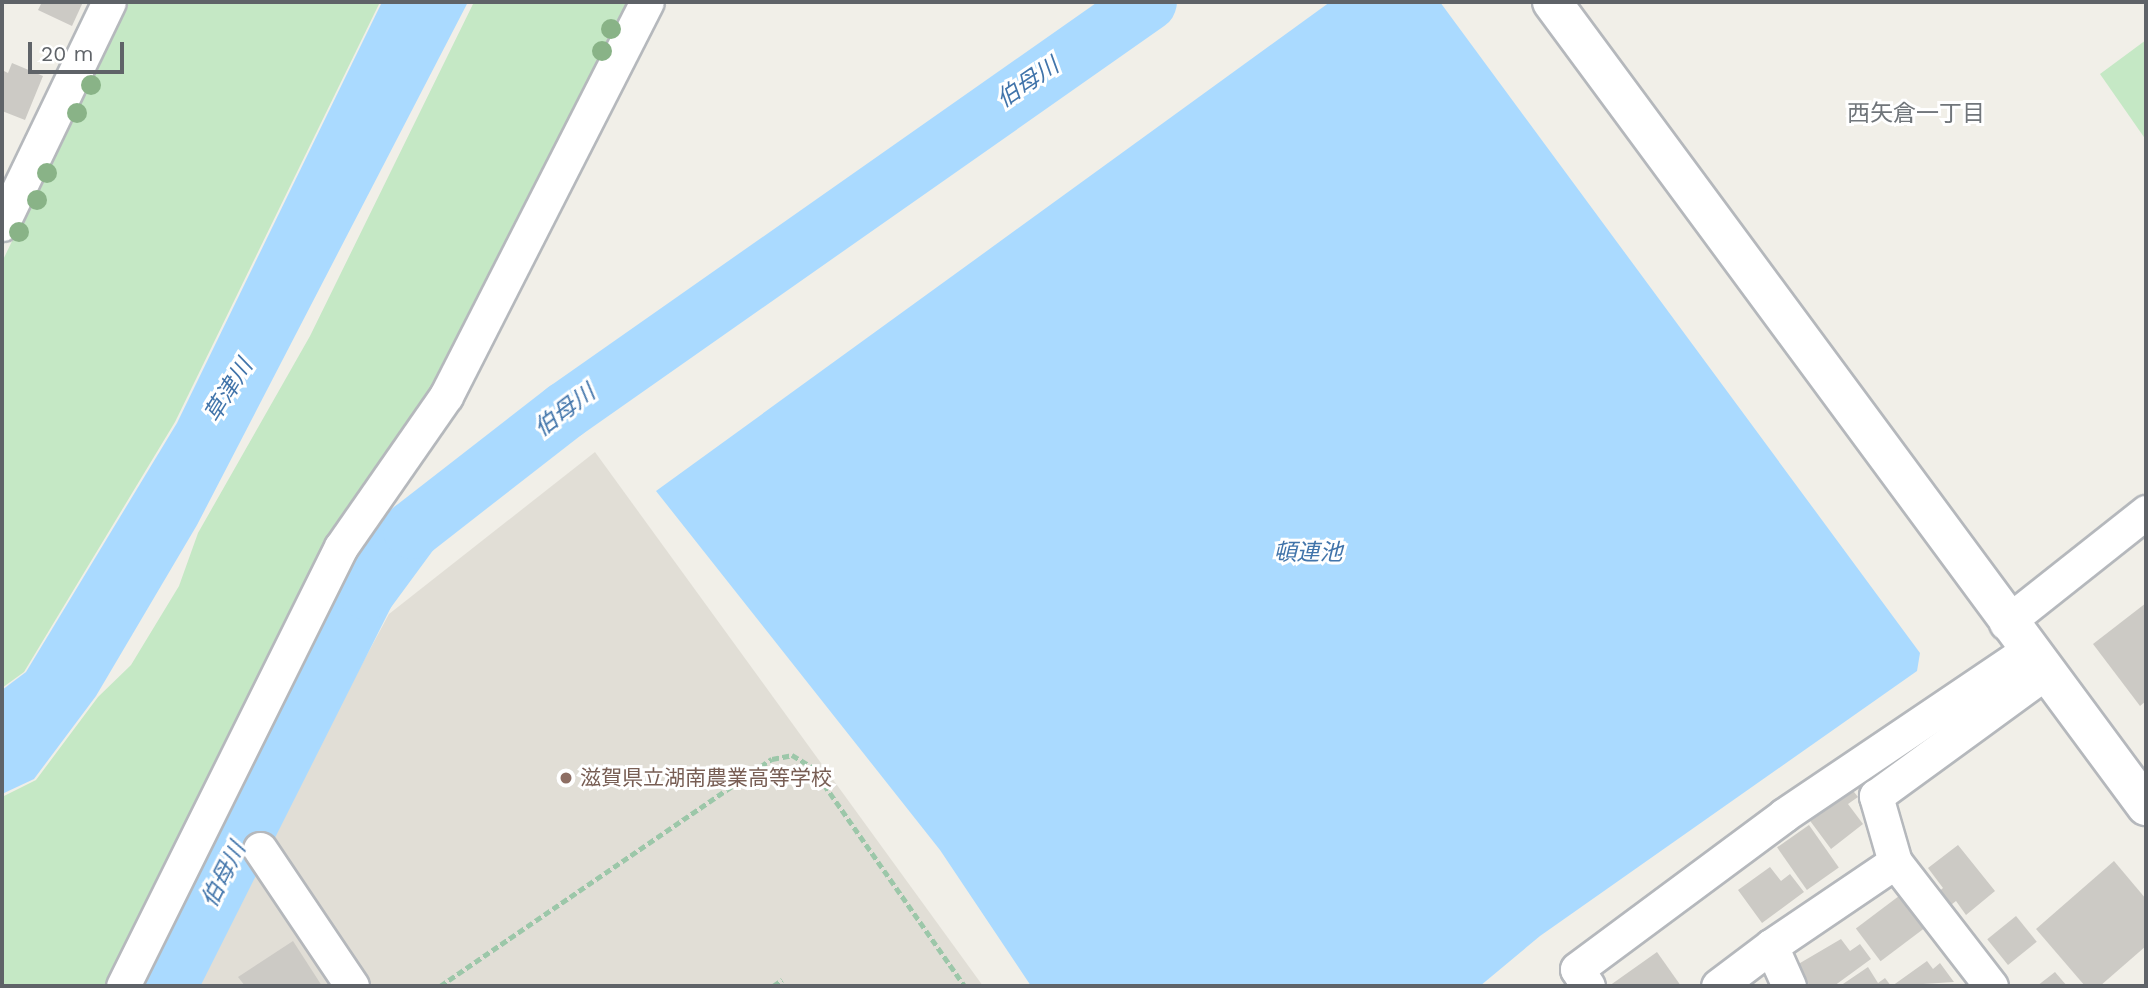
<!DOCTYPE html>
<meta charset="utf-8">
<style>
body{margin:0}
#map{position:relative;width:2148px;height:988px;overflow:hidden;background:#f1efe8;font-family:"Work Sans","Noto Sans JP",sans-serif}
div>[style]{position:absolute}
[style*='--x']{left:calc(var(--x)*1px);top:calc(var(--y)*1px);width:calc(var(--w)*1px);rotate:calc(var(--a)*1deg)}
.education>*{inset:0;background:#e1ded6}
.green>*{inset:0;background:#c5e8c5}
.water>*{inset:0;background:#aadaff}
.river>*{height:58px;margin:-29px;padding:0 29px;transform-origin:29px;border-radius:29px;background:#aadaff}
.building>*{inset:0;background:#cccac5;transform-origin:0 0}
.path>*{height:4.5px;margin-top:-2.25px;transform-origin:0;background:repeating-linear-gradient(90deg,#9cc7a9 0 7px,transparent 0 10.5px)}
.roads{filter:drop-shadow(2px 0 #b5b8bc) drop-shadow(-2px 0 #b5b8bc) drop-shadow(0 2px #b5b8bc) drop-shadow(0 -2px #b5b8bc)}
.minor>*{height:33px;margin:-16.5px;padding:0 16.5px;transform-origin:16.5px;border-radius:16.5px;background:#fff}
.tertiary>*{height:38px;margin:-19px;padding:0 19px;transform-origin:19px;border-radius:19px;background:#fff}
.trees>*{width:20px;height:20px;margin:-10px;border-radius:50%;background:#89b387}
.dots>*{width:19px;height:19px;translate:-50% -50%;box-sizing:border-box;border:4px solid #fff;border-radius:50%}
span{translate:-50% -50%;white-space:nowrap;text-align:center;line-height:1.15;-webkit-text-stroke:6px #fff;paint-order:stroke}
.education-label{font-size:21px;color:#785e54}
.left{translate:0 -50%;text-align:left}
.water-label{font-size:23px;color:#4174aa;font-style:italic}
.neighbourhood-label{font-size:23px;color:#70757a}
.frame{position:absolute;inset:0;border:4px solid #5f6368;pointer-events:none}
.scale{position:absolute;left:28px;top:42px;width:96px;height:32px;box-sizing:border-box;border:4px solid #5f6368;border-top:0;padding-left:9px;font-size:21px;line-height:24px;white-space:nowrap;color:#5f6368;-webkit-text-stroke:5px #fff;paint-order:stroke}
</style>
<div id="map">
<div class="education">
<i style="clip-path:polygon(595px 452px,983px 986px,188px 986px,389px 614px)"></i>
</div>
<div class="green">
<i style="clip-path:polygon(127px 2px,380px 2px,175px 422px,24px 672px,2px 688px,2px 262px)"></i>
<i style="clip-path:polygon(474px 2px,630px 2px,440px 390px,117px 986px,2px 986px,2px 797px,36px 780px,98px 697px,131px 665px,179px 586px,198px 533px,310px 336px)"></i>
<i style="clip-path:polygon(2146px 40px,2146px 140px,2100px 74px)"></i>
</div>
<div class="water">
<i style="clip-path:polygon(382px 2px,468px 2px,197px 525px,96px 696px,34px 779px,2px 794px,2px 690px,26px 672px,177px 423px)"></i>
<i style="clip-path:polygon(1330px 2px,1440px 2px,1920px 653px,1917px 671px,1540px 936px,1480px 986px,1031px 986px,940px 850px,656px 491px)"></i>
</div>
<div class="river">
<i style="--x:168;--y:986;--w:442;--a:-63.3"></i>
<i style="--x:367;--y:591;--w:76;--a:-53.6"></i>
<i style="--x:412;--y:530;--w:194;--a:-37.9"></i>
<i style="--x:565;--y:411;--w:712;--a:-35.05"></i>
</div>
<div class="building">
<i style="clip-path:polygon(42px 2px,83px 2px,72px 26px,38px 10px)"></i>
<i style="clip-path:polygon(12px 63px,43px 76px,25px 120px,2px 111px,2px 70px,8px 73px)"></i>
<i style="clip-path:polygon(2146px 603px,2146px 701px,2140px 706px,2093px 644px)"></i>
<i style="clip-path:polygon(1847px 783px,1858px 797px,1848px 804px,1863px 824px,1831px 849px,1805px 814px)"></i>
<i style="left:1809px;top:825px;width:52px;height:39px;rotate:55deg"></i>
<i style="clip-path:polygon(1958px 845px,1995px 891px,1966px 915px,1956px 901px,1947px 908px,1936px 894px,1943px 888px,1928px 868px)"></i>
<i style="clip-path:polygon(2114px 861px,2146px 899px,2146px 946px,2100px 986px,2085px 986px,2036px 929px)"></i>
<i style="clip-path:polygon(1770px 867px,1781px 881px,1790px 874px,1804px 892px,1762px 923px,1738px 890px)"></i>
<i style="left:1899px;top:896px;width:41px;height:54px;rotate:53deg"></i>
<i style="left:2016px;top:916px;width:33px;height:37px;rotate:51deg"></i>
<i style="clip-path:polygon(1841px 939px,1850px 951px,1860px 944px,1871px 959px,1834px 986px,1810px 986px,1795px 966px)"></i>
<i style="clip-path:polygon(293px 941px,322px 986px,245px 986px,238px 977px)"></i>
<i style="clip-path:polygon(1657px 952px,1681px 986px,1609px 986px)"></i>
<i style="clip-path:polygon(1927px 961px,1933px 969px,1940px 963px,1954px 982px,1892px 986px)"></i>
<i style="clip-path:polygon(1868px 967px,1878px 983px,1885px 978px,1891px 986px,1840px 986px)"></i>
<i style="clip-path:polygon(2055px 972px,2067px 986px,2037px 986px)"></i>
</div>
<div class="path">
<i style="--x:440;--y:986;--w:402;--a:-34.4"></i>
<i style="--x:772;--y:759;--w:20;--a:-11"></i>
<i style="--x:792;--y:755;--w:23;--a:31"></i>
<i style="--x:812;--y:767;--w:267;--a:55.1"></i>
<i style="--x:773;--y:986;--w:11;--a:-34"></i>
</div>
<div class="roads">
<div class="minor">
<i style="--x:2;--y:224;--w:246;--a:-64.3"></i>
<i style="--x:2006;--y:623;--w:179;--a:-38.4"></i>
<i style="--x:260;--y:849;--w:165;--a:56.1"></i>
<i style="--x:123;--y:986;--w:490;--a:-63.6"></i>
<i style="--x:341;--y:547;--w:184;--a:-55.2"></i>
<i style="--x:446;--y:396;--w:442;--a:-63"></i>
<i style="--x:1588;--y:986;--w:20;--a:-123"></i>
<i style="--x:1577;--y:969;--w:258;--a:-36.6"></i>
<i style="--x:1784;--y:815;--w:295;--a:-34"></i>
<i style="--x:1718;--y:986;--w:66;--a:-37"></i>
<i style="--x:1789;--y:986;--w:44;--a:-114.2"></i>
<i style="--x:1771;--y:946;--w:150;--a:-34.1"></i>
<i style="--x:1991;--y:986;--w:157;--a:-127.7"></i>
<i style="--x:1895;--y:862;--w:69;--a:-106.1"></i>
<i style="--x:1876;--y:796;--w:210;--a:-36.1"></i>
</div>
<div class="tertiary">
<i style="--x:1552;--y:2;--w:1000;--a:53.54"></i>
</div>
</div>
<div class="trees">
<i style="left:611px;top:29px"></i>
<i style="left:602px;top:51px"></i>
<i style="left:91px;top:85px"></i>
<i style="left:77px;top:113px"></i>
<i style="left:47px;top:173px"></i>
<i style="left:37px;top:200px"></i>
<i style="left:19px;top:232px"></i>
</div>
<div class="dots">
<i style="left:566px;top:778px;background:#8d6e63"></i>
</div>
<div class="education-label">
<span class="left" style="left:580px;top:778px">滋賀県立湖南農業高等学校</span>
</div>
<div class="water-label">
<span style="left:1028px;top:83px;rotate:-34deg">伯母川</span>
<span style="left:229px;top:391px;rotate:-58deg">草津川</span>
<span style="left:565px;top:411px;rotate:-37deg">伯母川</span>
<span style="left:1308px;top:553px">頓連池</span>
<span style="left:224px;top:875px;rotate:-63deg">伯母川</span>
</div>
<div class="neighbourhood-label">
<span style="left:1916px;top:114px">西矢倉一丁目</span>
</div>
<div class="frame"></div>
<div class="scale">20 m</div>
</div>
